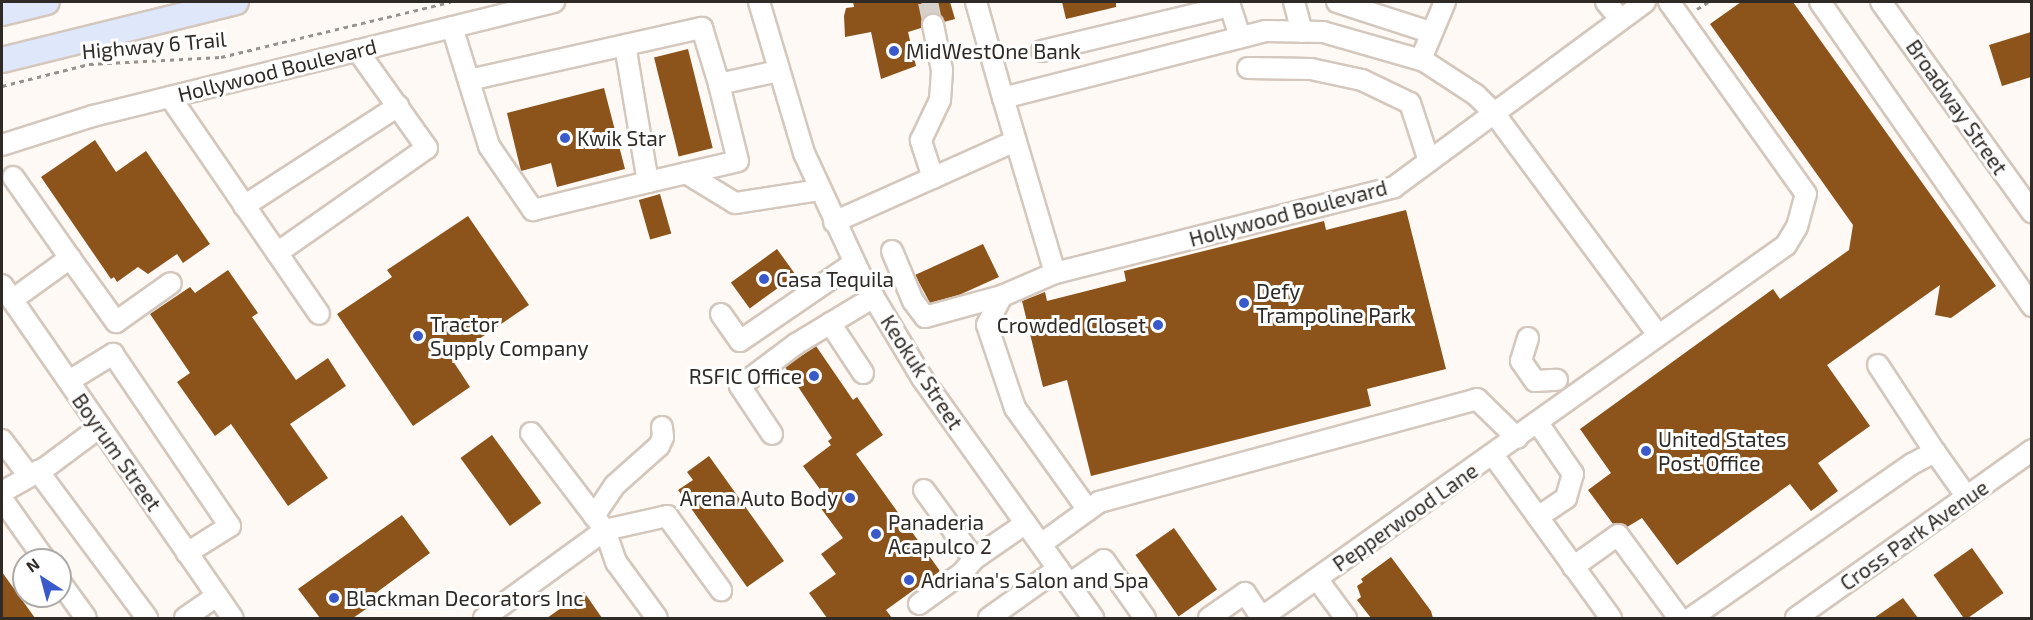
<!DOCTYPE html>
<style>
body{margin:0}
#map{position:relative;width:2033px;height:620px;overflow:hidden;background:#fef9f4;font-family:"Exo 2",sans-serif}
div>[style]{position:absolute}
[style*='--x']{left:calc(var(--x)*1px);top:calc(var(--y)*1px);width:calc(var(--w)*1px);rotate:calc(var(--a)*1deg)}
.building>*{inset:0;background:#8c531a;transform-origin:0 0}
.minor-tunnel>*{height:20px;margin-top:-10px;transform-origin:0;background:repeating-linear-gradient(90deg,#d5d0cb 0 20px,transparent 0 30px)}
.path>*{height:3px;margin-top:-1.5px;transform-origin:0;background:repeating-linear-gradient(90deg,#97928e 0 4.5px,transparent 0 9px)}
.roads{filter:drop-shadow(2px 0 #d4c7bd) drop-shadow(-2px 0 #d4c7bd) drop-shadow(0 2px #d4c7bd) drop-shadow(0 -2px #d4c7bd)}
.minor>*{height:20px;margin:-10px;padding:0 10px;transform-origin:10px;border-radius:10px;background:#fff}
.major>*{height:24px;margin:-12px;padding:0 12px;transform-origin:12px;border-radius:12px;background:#dfe7fb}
.dots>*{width:16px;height:16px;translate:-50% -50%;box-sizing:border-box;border:3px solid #fff;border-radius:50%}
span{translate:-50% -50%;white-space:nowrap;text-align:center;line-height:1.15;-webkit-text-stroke:6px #fff;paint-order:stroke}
.street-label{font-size:21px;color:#2f2a26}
.poi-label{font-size:21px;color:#2f2a26}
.left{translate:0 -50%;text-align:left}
.right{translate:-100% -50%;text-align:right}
.frame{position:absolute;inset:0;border:3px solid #2f2a26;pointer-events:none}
.north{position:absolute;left:12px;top:548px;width:60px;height:60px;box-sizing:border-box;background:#fff;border:2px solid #acaaa8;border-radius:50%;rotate:324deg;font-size:16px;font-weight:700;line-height:24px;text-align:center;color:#2f2a26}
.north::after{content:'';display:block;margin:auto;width:21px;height:27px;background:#3a5acc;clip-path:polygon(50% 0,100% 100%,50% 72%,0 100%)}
</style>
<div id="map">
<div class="building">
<i style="clip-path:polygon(853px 2px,950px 2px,955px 19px,944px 22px,936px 14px,926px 16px,921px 28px,908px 32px,916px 66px,881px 79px,871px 32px,845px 37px,844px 16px,846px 8px,854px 7px)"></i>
<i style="clip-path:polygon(1062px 2px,1116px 2px,1116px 7px,1066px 19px)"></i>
<i style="clip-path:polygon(1741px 2px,1793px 2px,1996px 286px,1951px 318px,1935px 315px,1940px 285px,1827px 365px,1870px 426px,1818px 463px,1838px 491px,1811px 511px,1790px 484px,1677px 565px,1642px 518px,1627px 527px,1613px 524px,1588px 490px,1611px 473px,1580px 429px,1773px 289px,1780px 299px,1849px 250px,1853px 225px,1710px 24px)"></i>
<i style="clip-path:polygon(2031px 32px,2031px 77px,2002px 86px,1989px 45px)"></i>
<i style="left:688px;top:49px;width:102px;height:35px;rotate:76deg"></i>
<i style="clip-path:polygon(604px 88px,625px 169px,557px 187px,551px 163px,521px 171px,507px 113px)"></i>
<i style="clip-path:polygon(95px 140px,116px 172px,146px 151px,210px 244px,183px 263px,177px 254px,148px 274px,138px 267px,117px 282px,114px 277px,111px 279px,41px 177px)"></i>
<i style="left:660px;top:194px;width:41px;height:22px;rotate:74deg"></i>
<i style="clip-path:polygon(1406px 210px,1446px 369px,1367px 389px,1371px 406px,1091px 476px,1067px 380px,1043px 387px,1022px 301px,1045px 292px,1047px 301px,1126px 281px,1124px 271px,1324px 221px,1326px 230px)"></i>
<i style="clip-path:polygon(468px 216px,529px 305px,451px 358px,470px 387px,413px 426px,337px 314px,392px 277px,387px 270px)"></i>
<i style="clip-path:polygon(983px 244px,999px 277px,959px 295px,930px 303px,915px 275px)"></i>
<i style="left:777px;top:249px;width:32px;height:57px;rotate:54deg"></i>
<i style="clip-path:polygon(228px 270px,258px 313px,252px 317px,296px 380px,328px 358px,346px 386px,290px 424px,328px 478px,288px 506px,231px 424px,215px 436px,177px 382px,190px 373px,150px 314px,190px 287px,195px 293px)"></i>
<i style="clip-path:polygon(816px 346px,853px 400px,857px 397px,883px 435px,856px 454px,940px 571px,886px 610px,892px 618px,827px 618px,809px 593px,836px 574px,821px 554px,843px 538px,814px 499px,822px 492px,803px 466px,831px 445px,828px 441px,832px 438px,785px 367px)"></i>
<i style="left:492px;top:435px;width:84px;height:39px;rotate:54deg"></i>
<i style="clip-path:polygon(709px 456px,784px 561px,747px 587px,678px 490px,693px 480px,687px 472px)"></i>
<i style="clip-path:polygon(402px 515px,430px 553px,365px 601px,369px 607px,353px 618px,320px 618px,298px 589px)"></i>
<i style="left:1174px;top:528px;width:75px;height:47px;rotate:55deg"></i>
<i style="left:1972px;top:548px;width:55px;height:47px;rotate:55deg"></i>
<i style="clip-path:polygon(1391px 557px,1431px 611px,1433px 618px,1371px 618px,1357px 600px,1361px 597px,1357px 586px,1363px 582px,1361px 579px)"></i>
<i style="clip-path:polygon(2px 572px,35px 618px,2px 618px)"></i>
<i style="clip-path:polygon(584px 592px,602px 618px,547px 618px)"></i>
<i style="clip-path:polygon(1903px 598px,1918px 618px,1874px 618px)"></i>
</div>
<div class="minor-tunnel">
<i style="--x:928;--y:2;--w:24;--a:78"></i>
</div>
<div class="path">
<i style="--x:1697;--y:9;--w:13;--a:-32"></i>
<i style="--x:2;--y:86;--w:90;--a:-14.2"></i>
<i style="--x:89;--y:64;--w:132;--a:-3"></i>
<i style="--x:221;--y:57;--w:236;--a:-13.5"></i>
</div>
<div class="roads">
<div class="minor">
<i style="--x:759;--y:2;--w:158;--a:73.4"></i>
<i style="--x:804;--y:153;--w:136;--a:65.1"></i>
<i style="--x:861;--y:276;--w:119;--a:59.1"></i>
<i style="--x:922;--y:378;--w:295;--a:54.5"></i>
<i style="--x:976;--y:2;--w:100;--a:74.3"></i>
<i style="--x:1294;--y:2;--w:31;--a:75"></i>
<i style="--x:1337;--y:2;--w:98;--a:17.9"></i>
<i style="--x:1606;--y:2;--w:23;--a:50"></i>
<i style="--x:1820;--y:2;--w:371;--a:55.1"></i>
<i style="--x:1881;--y:2;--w:259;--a:54.3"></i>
<i style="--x:452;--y:27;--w:125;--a:72.7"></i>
<i style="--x:489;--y:146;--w:78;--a:55.5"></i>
<i style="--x:533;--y:210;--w:118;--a:-13.7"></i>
<i style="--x:625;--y:45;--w:139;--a:80.5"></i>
<i style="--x:648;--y:182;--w:92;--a:-13.1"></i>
<i style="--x:738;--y:161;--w:79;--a:-103.9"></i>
<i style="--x:1042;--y:51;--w:193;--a:-13.5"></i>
<i style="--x:1230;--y:6;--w:33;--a:72"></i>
<i style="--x:1421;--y:59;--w:62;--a:-67.2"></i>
<i style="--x:1248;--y:68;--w:63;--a:0.9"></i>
<i style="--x:1311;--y:69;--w:52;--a:12.2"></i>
<i style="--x:1362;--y:80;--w:53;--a:25.6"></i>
<i style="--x:1410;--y:103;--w:61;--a:71.9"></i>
<i style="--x:469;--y:80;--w:239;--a:-12.6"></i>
<i style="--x:702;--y:28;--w:59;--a:73.1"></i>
<i style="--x:719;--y:84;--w:60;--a:-12.4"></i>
<i style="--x:170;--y:97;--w:263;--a:55.5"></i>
<i style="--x:2;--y:145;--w:96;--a:-17.7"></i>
<i style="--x:93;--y:116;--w:475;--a:-13.9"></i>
<i style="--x:686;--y:173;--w:57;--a:31.5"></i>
<i style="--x:735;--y:203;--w:86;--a:-8.7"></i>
<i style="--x:933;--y:178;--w:40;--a:-108"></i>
<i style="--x:921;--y:140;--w:44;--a:-64.6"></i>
<i style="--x:940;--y:100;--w:30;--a:-86"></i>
<i style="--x:942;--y:70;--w:46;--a:-101.3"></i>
<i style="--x:244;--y:206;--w:184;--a:-33"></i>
<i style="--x:834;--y:222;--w:198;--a:-24.1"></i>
<i style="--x:892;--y:251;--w:54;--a:67.2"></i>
<i style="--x:913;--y:301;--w:20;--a:53"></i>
<i style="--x:925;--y:317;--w:80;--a:-15.3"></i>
<i style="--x:277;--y:253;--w:183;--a:-35"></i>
<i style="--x:427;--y:148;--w:120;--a:-125.5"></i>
<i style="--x:70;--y:258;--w:79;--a:54.3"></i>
<i style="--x:116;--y:322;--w:67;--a:-35.3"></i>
<i style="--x:1055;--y:273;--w:183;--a:-106.5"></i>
<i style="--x:1003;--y:98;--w:270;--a:-14.3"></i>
<i style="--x:1265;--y:31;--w:58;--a:1"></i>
<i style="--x:1323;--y:32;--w:105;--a:16"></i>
<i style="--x:1424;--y:61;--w:62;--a:33.2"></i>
<i style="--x:1476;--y:95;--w:25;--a:45"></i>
<i style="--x:1494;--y:113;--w:276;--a:53.5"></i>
<i style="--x:2;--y:285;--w:405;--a:55.3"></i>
<i style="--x:12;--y:300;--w:72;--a:-35.9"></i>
<i style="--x:70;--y:258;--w:99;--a:-125.1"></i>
<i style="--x:721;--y:314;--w:33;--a:55"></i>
<i style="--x:740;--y:341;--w:138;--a:-34.4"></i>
<i style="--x:830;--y:323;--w:60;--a:56.6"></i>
<i style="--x:1528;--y:338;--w:24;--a:107"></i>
<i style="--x:1521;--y:361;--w:24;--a:55"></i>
<i style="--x:1535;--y:381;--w:22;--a:-3"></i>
<i style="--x:1878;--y:365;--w:104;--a:56.8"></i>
<i style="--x:69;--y:381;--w:52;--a:-31.5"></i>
<i style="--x:113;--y:354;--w:208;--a:55.8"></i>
<i style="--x:230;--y:526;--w:51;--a:147.9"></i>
<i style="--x:531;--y:433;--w:122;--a:52.7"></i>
<i style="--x:605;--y:530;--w:34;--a:71"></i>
<i style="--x:616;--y:562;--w:69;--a:53.8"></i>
<i style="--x:772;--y:434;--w:58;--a:-123.7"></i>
<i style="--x:740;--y:386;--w:70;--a:-36.9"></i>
<i style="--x:796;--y:344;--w:91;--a:-31.1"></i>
<i style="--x:2;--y:440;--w:45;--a:53.1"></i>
<i style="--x:1493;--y:455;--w:201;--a:54.1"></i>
<i style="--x:38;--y:471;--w:183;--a:53.4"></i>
<i style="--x:924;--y:490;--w:85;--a:54.1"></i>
<i style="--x:974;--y:559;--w:63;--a:-34.7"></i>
<i style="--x:2;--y:492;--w:49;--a:-29.2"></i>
<i style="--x:45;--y:468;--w:69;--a:-36.7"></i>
<i style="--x:2;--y:499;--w:75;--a:54.8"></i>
<i style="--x:1088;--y:510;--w:125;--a:-125.6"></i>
<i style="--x:1015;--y:408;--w:88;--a:-108.6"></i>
<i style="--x:987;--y:325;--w:33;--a:-63"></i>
<i style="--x:1002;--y:296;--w:58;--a:-23.5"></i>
<i style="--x:1055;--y:273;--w:350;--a:-14.2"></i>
<i style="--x:1394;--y:187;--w:312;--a:-36.4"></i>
<i style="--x:594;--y:516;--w:37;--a:-56"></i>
<i style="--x:615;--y:485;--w:59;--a:-41.6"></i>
<i style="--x:659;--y:446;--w:10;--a:-66"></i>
<i style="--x:663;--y:437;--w:10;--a:-96"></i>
<i style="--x:1538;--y:517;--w:34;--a:-34"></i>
<i style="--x:1566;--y:498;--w:25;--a:-74"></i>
<i style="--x:1573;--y:474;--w:62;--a:-124.5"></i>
<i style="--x:1041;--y:544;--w:72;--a:-35.9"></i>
<i style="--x:1099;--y:502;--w:392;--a:-15.2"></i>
<i style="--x:1477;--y:399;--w:56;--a:44.3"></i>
<i style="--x:1573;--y:567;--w:55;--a:-35.4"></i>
<i style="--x:1618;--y:535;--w:103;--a:53.7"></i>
<i style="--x:1317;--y:579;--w:49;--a:53.4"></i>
<i style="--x:60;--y:582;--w:44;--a:54.2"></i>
<i style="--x:1069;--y:584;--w:42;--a:-34.4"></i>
<i style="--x:1104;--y:560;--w:71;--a:54.7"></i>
<i style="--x:919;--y:604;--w:53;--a:-35.8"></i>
<i style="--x:962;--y:573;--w:18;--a:-49"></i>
<i style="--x:185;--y:618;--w:39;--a:-35"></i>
<i style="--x:484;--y:618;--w:150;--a:-36"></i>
<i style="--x:605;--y:530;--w:64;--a:-12.7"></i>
<i style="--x:667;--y:516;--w:92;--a:53.9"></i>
<i style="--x:989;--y:618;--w:85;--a:-35.4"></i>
<i style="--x:1209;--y:618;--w:44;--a:-34.8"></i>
<i style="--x:1245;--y:593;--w:30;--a:56"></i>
<i style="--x:1261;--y:618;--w:644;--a:-35.39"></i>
<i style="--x:1786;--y:245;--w:21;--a:-59"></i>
<i style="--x:1797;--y:227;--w:34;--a:-75"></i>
<i style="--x:1806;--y:194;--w:236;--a:-125.5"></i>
<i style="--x:1691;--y:618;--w:269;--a:-34.9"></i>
<i style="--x:1912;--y:464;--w:26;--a:-28"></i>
<i style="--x:1935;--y:452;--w:55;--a:54.6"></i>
<i style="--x:1796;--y:618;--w:290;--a:-35.4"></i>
</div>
<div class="major">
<i style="--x:2;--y:13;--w:46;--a:-13.7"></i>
<i style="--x:2;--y:60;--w:241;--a:-13.9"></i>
</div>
</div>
<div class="dots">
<i style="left:894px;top:51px;background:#3a5acc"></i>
<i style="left:565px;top:138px;background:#3a5acc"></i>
<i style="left:764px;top:279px;background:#3a5acc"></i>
<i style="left:1244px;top:303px;background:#3a5acc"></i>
<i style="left:1158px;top:325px;background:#3a5acc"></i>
<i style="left:418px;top:336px;background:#3a5acc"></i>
<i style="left:814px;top:376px;background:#3a5acc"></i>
<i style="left:1646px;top:451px;background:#3a5acc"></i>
<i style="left:850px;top:498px;background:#3a5acc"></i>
<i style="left:876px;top:534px;background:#3a5acc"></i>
<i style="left:909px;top:580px;background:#3a5acc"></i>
<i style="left:334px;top:598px;background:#3a5acc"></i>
</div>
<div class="street-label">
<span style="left:154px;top:45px;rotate:-5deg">Highway 6 Trail</span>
<span style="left:277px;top:70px;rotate:-14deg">Hollywood Boulevard</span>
<span style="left:1957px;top:107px;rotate:55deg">Broadway Street</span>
<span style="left:1288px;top:213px;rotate:-15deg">Hollywood Boulevard</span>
<span style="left:922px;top:372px;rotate:57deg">Keokuk Street</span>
<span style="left:117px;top:452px;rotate:55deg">Boyrum Street</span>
<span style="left:1405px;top:517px;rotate:-35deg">Pepperwood Lane</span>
<span style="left:1914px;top:535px;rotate:-35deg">Cross Park Avenue</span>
</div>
<div class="poi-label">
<span class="left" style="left:906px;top:51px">MidWestOne Bank</span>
<span class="left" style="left:577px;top:138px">Kwik Star</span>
<span class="left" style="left:776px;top:279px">Casa Tequila</span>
<span class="left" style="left:1256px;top:303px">Defy<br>Trampoline Park</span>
<span class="left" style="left:430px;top:336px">Tractor<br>Supply Company</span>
<span class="right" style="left:1146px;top:325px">Crowded Closet</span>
<span class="right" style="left:802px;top:376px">RSFIC Office</span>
<span class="left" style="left:1658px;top:451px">United States<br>Post Office</span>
<span class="right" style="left:838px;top:498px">Arena Auto Body</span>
<span class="left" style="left:888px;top:534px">Panaderia<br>Acapulco 2</span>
<span class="left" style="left:921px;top:580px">Adriana's Salon and Spa</span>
<span class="left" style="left:346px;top:598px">Blackman Decorators Inc</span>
</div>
<div class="frame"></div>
<div class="north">N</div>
</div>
